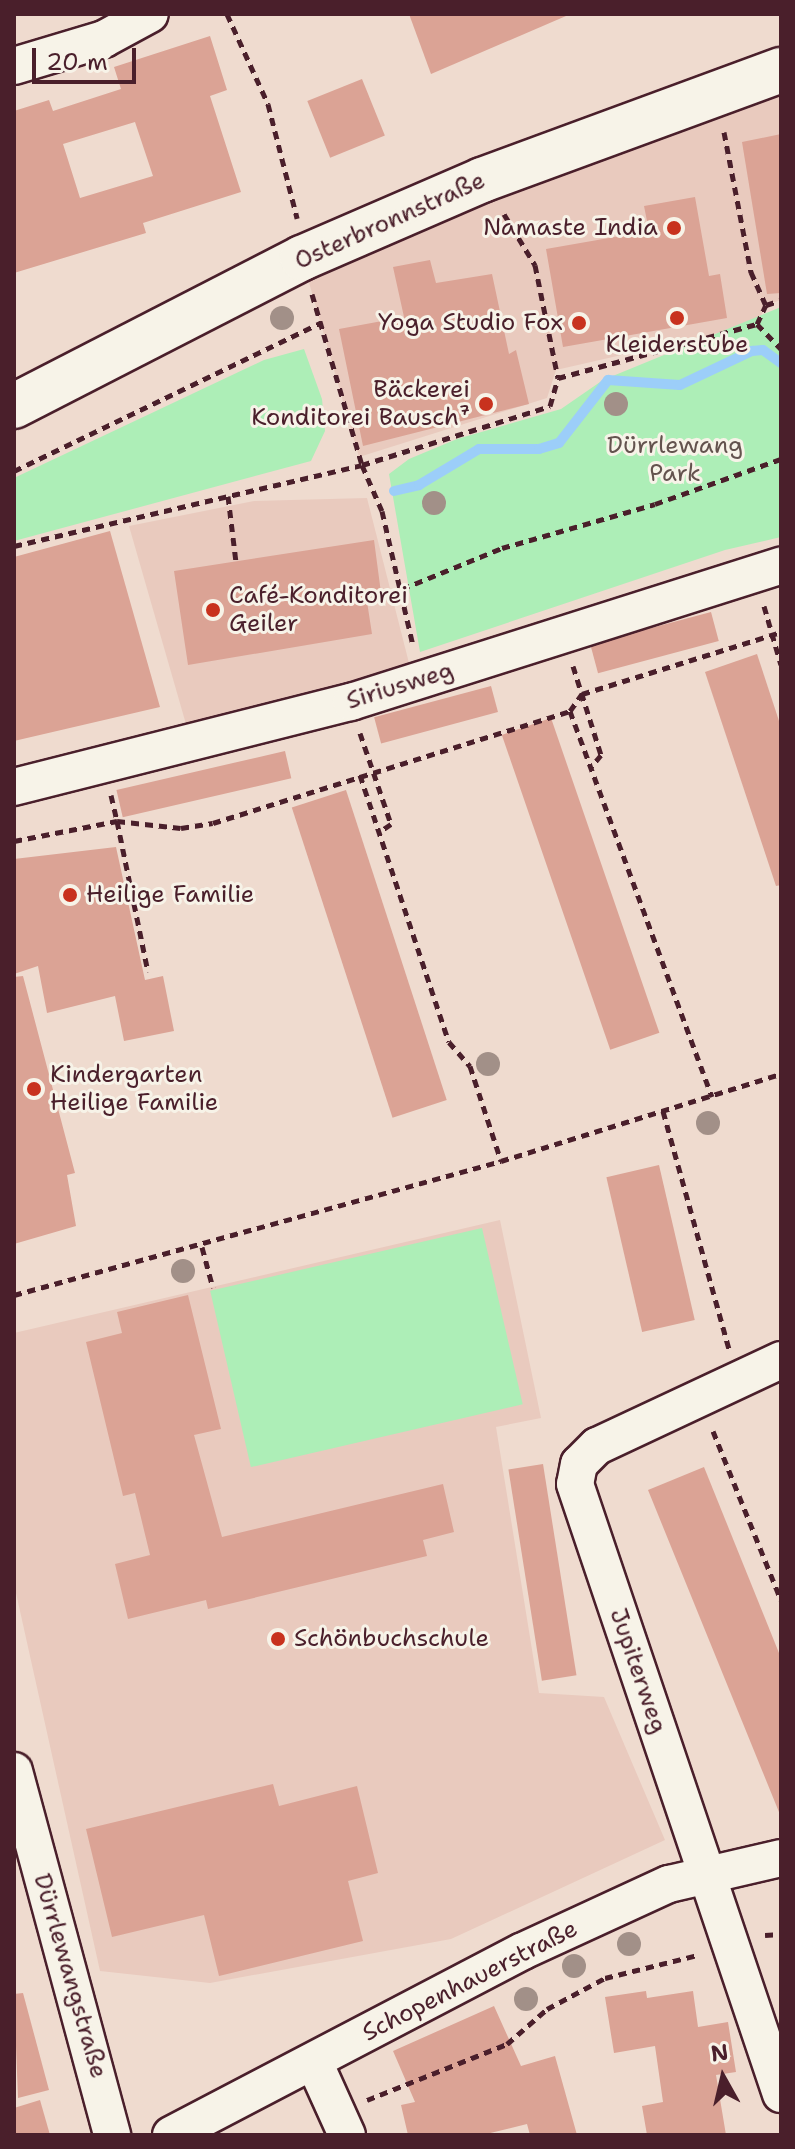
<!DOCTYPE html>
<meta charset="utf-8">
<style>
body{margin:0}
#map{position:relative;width:795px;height:2149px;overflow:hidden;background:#efdbcf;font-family:"Shantell Sans",sans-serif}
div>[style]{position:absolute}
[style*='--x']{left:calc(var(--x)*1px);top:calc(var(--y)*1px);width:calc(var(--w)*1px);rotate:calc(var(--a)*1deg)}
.built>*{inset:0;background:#e9cabe}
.green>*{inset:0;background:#adeeb7;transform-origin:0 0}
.stream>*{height:10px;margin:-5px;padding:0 5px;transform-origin:5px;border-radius:5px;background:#9ccef9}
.building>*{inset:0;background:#dba395;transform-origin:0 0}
.path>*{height:5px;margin-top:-2.5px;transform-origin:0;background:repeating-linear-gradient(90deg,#4a1f2b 0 8px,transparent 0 14px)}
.roads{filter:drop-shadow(2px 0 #4a1f2b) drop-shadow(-2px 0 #4a1f2b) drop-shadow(0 2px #4a1f2b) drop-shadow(0 -2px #4a1f2b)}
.street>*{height:36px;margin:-18px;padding:0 18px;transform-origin:18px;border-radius:18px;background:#f7f3e8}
.secondary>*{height:44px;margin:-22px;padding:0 22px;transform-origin:22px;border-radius:22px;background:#f7f3e8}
.trees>*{width:24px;height:24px;margin:-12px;border-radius:50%;background:#a29088}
.dots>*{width:22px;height:22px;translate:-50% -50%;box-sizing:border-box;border:4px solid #f7f3e8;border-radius:50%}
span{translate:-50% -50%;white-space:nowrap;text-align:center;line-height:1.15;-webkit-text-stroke:6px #f7f3e8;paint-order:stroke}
.street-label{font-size:24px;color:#4a1f2b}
.poi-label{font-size:24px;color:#4a1f2b}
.right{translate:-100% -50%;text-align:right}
.left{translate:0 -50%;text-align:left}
.park-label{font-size:24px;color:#63534e}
.frame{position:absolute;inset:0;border:16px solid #4a1f2b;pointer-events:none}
.north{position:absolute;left:683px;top:2037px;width:80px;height:80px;-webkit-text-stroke:6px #f7f3e8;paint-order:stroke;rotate:352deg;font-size:22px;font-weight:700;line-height:32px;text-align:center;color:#4a1f2b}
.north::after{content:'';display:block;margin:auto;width:28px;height:36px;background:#4a1f2b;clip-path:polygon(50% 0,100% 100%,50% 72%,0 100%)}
.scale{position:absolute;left:32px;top:48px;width:104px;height:36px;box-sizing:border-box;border:4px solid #4a1f2b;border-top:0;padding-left:10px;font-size:24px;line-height:28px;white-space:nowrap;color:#4a1f2b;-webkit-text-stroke:6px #f7f3e8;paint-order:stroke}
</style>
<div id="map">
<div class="built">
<i style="clip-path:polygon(781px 70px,781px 300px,766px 305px,757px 324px,556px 370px,547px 398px,359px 457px,302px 258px)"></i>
<i style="clip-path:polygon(367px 498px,410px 667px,192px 745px,129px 526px,254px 501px)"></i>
<i style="clip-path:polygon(500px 1220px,541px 1418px,496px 1427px,539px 1693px,604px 1697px,665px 1840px,451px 1939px,210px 1983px,100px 1971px,14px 1584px,14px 1333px)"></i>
</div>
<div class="green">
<i style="clip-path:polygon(781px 307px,781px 537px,725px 550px,420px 652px,389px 474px,409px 459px,457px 439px,561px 409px,603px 380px)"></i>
<i style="clip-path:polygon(304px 349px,322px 399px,325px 431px,311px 461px,14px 541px,14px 478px,264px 360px)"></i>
<i style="left:482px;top:1228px;width:181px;height:279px;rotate:77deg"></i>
</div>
<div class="stream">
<i style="--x:394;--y:491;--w:26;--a:-13"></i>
<i style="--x:419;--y:485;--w:70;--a:-31"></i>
<i style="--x:479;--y:449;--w:60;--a:0"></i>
<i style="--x:539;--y:449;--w:21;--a:-17"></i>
<i style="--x:559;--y:443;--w:80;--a:-52.1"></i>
<i style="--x:608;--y:380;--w:72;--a:4"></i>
<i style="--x:680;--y:385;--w:80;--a:-25.3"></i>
<i style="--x:752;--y:351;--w:11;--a:-5"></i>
<i style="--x:763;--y:350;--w:22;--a:36"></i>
</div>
<div class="building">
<i style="clip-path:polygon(409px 14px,565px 14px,566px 16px,431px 74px)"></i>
<i style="clip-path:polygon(evenodd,210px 36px,227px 90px,210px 96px,241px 192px,143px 223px,146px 233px,14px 273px,14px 111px,49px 100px,53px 111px,121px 89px,114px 67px,210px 36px,135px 122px,153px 176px,80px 198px,63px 144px,135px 122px)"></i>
<i style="left:362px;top:79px;width:61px;height:59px;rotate:68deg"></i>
<i style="clip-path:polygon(781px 134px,781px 293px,767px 294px,742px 142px)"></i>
<i style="clip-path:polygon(695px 197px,709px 276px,720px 274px,727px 318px,563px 347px,546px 249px,649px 231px,644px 206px)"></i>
<i style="clip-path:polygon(430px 260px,436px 283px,492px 274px,509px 354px,516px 350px,529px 404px,363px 446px,339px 329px,404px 317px,393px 267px)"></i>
<i style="clip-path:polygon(110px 531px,160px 707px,14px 741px,14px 557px)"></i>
<i style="clip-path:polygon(374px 540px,381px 593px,366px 595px,372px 634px,188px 665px,174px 571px)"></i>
<i style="left:711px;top:612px;width:30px;height:125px;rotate:75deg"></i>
<i style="clip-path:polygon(757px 654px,781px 727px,781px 885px,776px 886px,705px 672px)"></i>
<i style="left:491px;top:686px;width:27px;height:121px;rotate:75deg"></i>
<i style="left:551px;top:718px;width:333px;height:52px;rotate:71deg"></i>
<i style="left:285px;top:751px;width:28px;height:173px;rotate:77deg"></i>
<i style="left:346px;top:790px;width:326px;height:57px;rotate:72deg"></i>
<i style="clip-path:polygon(116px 847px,145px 980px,163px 976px,174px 1031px,124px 1041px,115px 996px,47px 1013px,38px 966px,14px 974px,14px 859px)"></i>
<i style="clip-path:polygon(23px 976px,75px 1173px,67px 1175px,76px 1226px,14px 1244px,14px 977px)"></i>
<i style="left:659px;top:1165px;width:159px;height:54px;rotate:77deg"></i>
<i style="clip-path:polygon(188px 1295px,221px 1429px,194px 1435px,222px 1537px,443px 1484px,454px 1532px,423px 1540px,427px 1556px,208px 1609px,206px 1600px,128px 1619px,115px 1564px,150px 1555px,135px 1493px,123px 1496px,86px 1342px,122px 1333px,117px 1312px)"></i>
<i style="left:543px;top:1464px;width:214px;height:35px;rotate:81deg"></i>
<i style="clip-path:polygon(704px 1467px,781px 1658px,781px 1817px,648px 1490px)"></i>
<i style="clip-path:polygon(273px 1784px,279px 1806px,357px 1786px,378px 1873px,348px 1881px,363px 1941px,219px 1976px,204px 1915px,112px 1937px,86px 1829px)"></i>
<i style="clip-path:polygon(646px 1991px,647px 1998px,693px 1991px,698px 2027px,728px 2022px,736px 2072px,716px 2075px,726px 2135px,647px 2135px,642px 2106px,663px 2102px,655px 2046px,614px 2053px,605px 1997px)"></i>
<i style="clip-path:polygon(23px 1993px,49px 2090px,18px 2098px,14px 1994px)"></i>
<i style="clip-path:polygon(494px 2006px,521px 2066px,555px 2056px,577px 2135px,530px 2135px,527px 2124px,482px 2135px,408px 2135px,401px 2105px,415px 2102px,393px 2051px)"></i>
<i style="clip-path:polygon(40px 2100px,50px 2135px,14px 2135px,14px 2108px)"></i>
</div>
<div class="path">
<i style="--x:227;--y:14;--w:99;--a:65.5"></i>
<i style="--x:268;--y:104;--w:118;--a:75.7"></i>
<i style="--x:724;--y:132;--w:143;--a:79.1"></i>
<i style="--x:751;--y:272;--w:36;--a:66"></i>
<i style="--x:504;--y:214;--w:60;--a:58.7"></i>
<i style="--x:535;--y:265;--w:115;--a:78.5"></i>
<i style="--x:312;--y:294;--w:178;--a:73.7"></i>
<i style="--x:362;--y:465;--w:50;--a:66.5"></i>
<i style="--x:382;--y:511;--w:138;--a:77"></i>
<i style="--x:757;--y:324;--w:35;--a:46"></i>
<i style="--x:14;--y:471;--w:340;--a:-25.8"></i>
<i style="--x:228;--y:496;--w:66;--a:83.1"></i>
<i style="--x:14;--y:546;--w:357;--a:-13.1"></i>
<i style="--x:362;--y:465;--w:197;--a:-17.4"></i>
<i style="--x:550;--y:406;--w:29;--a:-74"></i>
<i style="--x:558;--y:378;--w:206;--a:-15.2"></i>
<i style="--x:757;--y:324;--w:21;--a:-65"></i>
<i style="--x:766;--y:305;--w:16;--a:-18"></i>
<i style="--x:402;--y:589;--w:108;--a:-22.3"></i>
<i style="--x:502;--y:548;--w:159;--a:-16"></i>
<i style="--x:655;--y:504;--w:134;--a:-19.7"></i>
<i style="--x:764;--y:606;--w:61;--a:73.9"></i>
<i style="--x:573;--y:666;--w:93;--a:72.5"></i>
<i style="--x:601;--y:755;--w:17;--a:130"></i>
<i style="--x:570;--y:711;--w:411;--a:69.8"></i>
<i style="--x:360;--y:733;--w:96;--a:71.2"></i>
<i style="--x:391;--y:824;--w:14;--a:146"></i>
<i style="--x:360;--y:775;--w:281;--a:71.6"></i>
<i style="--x:449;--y:1042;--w:32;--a:49"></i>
<i style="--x:470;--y:1066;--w:100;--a:71.9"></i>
<i style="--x:111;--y:795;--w:27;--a:77"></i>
<i style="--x:117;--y:821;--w:64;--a:6.2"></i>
<i style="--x:181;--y:828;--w:32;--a:-9"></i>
<i style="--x:213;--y:823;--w:374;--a:-17.4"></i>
<i style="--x:570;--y:711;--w:21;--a:-55"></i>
<i style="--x:582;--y:694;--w:208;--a:-17.3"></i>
<i style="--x:14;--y:841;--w:105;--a:-11"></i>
<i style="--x:117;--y:821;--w:154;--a:78.4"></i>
<i style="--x:663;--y:1111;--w:247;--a:74.5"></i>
<i style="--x:202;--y:1247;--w:42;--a:75"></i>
<i style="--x:14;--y:1295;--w:505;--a:-15.38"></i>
<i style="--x:501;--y:1161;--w:293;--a:-17.3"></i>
<i style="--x:713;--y:1431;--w:182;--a:68.1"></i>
<i style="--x:765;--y:1935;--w:16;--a:-4"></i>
<i style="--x:367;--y:2100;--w:151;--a:-21.8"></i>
<i style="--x:507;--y:2044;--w:53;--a:-41.2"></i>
<i style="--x:547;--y:2009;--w:66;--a:-28.1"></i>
<i style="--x:605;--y:1978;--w:96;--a:-13.9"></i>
</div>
<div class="roads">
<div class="street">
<i style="--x:14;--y:66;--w:94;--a:-16.7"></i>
<i style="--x:104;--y:39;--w:52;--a:-28.5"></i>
<i style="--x:14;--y:787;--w:348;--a:-14.2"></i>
<i style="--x:351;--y:702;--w:451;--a:-17.6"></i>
<i style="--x:781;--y:1360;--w:203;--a:154.9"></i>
<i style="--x:597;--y:1446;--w:25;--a:135"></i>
<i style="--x:579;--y:1464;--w:20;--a:101"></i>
<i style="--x:575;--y:1484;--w:644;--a:71.34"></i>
<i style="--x:14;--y:1771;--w:377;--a:74.9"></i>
<i style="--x:314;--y:2062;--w:80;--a:65.7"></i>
<i style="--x:171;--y:2135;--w:397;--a:-27.6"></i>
<i style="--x:523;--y:1951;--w:161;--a:-24.7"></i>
<i style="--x:669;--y:1884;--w:115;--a:-13.1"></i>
</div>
<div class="secondary">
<i style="--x:14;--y:406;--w:324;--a:-27.2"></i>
<i style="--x:302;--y:258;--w:196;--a:-23.4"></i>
<i style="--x:482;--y:180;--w:319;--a:-20.2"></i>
</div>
</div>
<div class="trees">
<i style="left:282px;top:318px"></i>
<i style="left:616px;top:404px"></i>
<i style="left:434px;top:503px"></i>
<i style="left:488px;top:1064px"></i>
<i style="left:708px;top:1123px"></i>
<i style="left:183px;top:1271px"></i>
<i style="left:629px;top:1944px"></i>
<i style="left:574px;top:1966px"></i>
<i style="left:526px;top:1999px"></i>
</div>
<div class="dots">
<i style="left:674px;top:228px;background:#c8321e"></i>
<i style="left:677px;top:318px;background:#c8321e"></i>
<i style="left:579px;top:323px;background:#c8321e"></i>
<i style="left:486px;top:404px;background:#c8321e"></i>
<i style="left:213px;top:610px;background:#c8321e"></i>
<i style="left:70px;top:895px;background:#c8321e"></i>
<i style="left:34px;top:1089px;background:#c8321e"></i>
<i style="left:278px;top:1639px;background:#c8321e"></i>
</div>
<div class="street-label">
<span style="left:390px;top:221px;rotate:-24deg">Osterbronnstraße</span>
<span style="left:400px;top:686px;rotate:-17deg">Siriusweg</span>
<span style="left:638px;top:1671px;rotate:71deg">Jupiterweg</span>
<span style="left:70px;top:1976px;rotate:74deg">Dürrlewangstraße</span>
<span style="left:470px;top:1981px;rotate:-27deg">Schopenhauerstraße</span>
</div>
<div class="poi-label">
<span class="right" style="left:658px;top:228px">Namaste India</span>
<span class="right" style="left:563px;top:323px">Yoga Studio Fox</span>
<span style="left:677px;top:345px">Kleiderstube</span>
<span class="right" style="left:470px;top:404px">Bäckerei<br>Konditorei Bausch⁷</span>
<span class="left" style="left:229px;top:610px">Café-Konditorei<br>Geiler</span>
<span class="left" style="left:86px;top:895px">Heilige Familie</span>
<span class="left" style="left:50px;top:1089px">Kindergarten<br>Heilige Familie</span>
<span class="left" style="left:294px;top:1639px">Schönbuchschule</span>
</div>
<div class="park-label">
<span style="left:675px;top:460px">Dürrlewang<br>Park</span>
</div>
<div class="frame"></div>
<div class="north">N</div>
<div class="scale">20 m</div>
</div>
